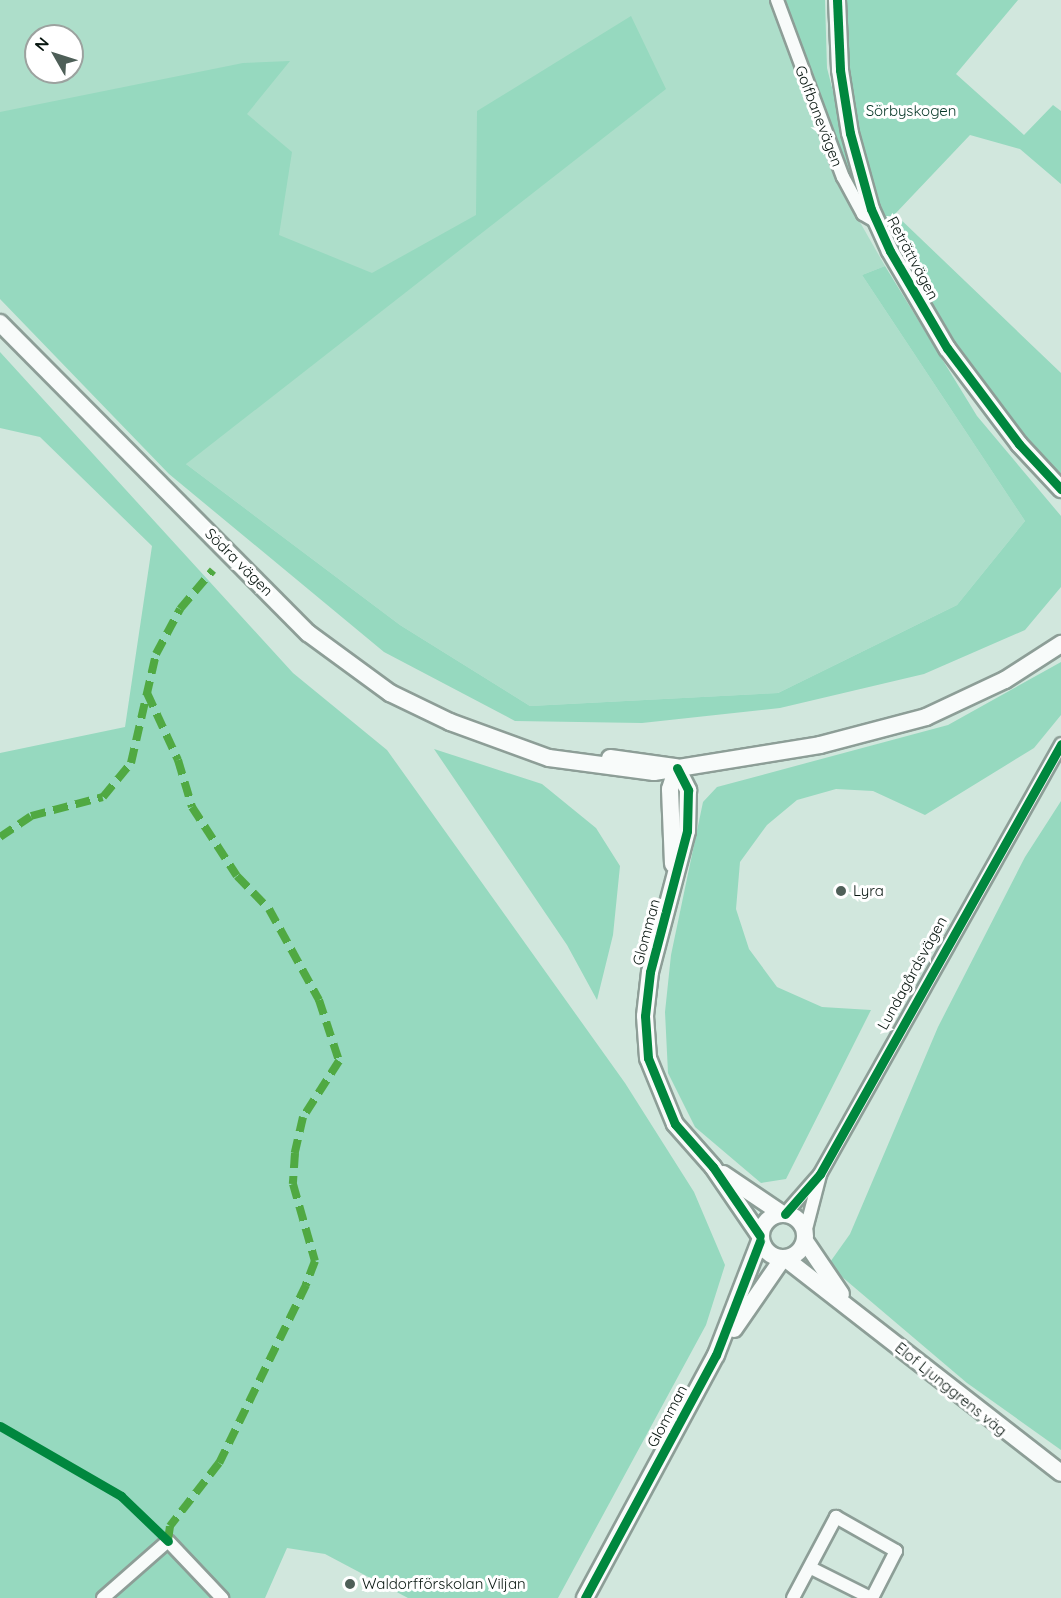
<!DOCTYPE html>
<meta charset="utf-8">
<style>
body{margin:0}
#map{position:relative;width:1061px;height:1598px;overflow:hidden;background:#d1e7dd;font-family:Quicksand,sans-serif}
div>[style]{position:absolute}
.green>*{inset:0;background:#addeca}
.forest>*{inset:0;background:#96d9bf}
.roads{filter:drop-shadow(2px 0 #8d9e97) drop-shadow(-2px 0 #8d9e97) drop-shadow(0 2px #8d9e97) drop-shadow(0 -2px #8d9e97)}
.street>*{height:12px;margin:-6px;padding:0 6px;transform-origin:6px;border-radius:6px;background:#f8fbfa}
.secondary>*{height:16px;margin:-8px;padding:0 8px;transform-origin:8px;border-radius:8px;background:#f8fbfa}
.secondary>.ring{margin:-8px;padding:0;box-sizing:content-box;background:none;border:16px solid #f8fbfa;border-radius:50%}
.quiet>*{height:8px;margin-top:-4px;transform-origin:0;background:repeating-linear-gradient(90deg,#50a942 0 15px,transparent 0 23px)}
.cycleway>*{height:9px;margin:-4.5px;padding:0 4.5px;transform-origin:4.5px;border-radius:4.5px;background:#00873e}
.dots>*{width:16px;height:16px;translate:-50% -50%;box-sizing:border-box;border:3px solid #fff;border-radius:50%}
span{translate:-50% -50%;white-space:nowrap;text-align:center;line-height:1.15;-webkit-text-stroke:6px #fff;paint-order:stroke}
.park-label{font-size:15px;color:#063727}
.street-label{font-size:15px;color:#081610}
.poi-label{font-size:15px;color:#081610}
.left{translate:0 -50%;text-align:left}
.north{position:absolute;left:24px;top:24px;width:60px;height:60px;box-sizing:border-box;background:#fff;border:2px solid #9ca29f;border-radius:50%;rotate:309deg;font-size:16px;font-weight:700;line-height:24px;text-align:center;color:#081610}
.north::after{content:'';display:block;margin:auto;width:21px;height:27px;background:#4e5f58;clip-path:polygon(50% 0,100% 100%,50% 72%,0 100%)}
</style>
<div id="map">
<div class="green">
<i style="clip-path:polygon(evenodd,0 0,779px 0,791px 58px,841px 189px,885px 266px,862px 275px,1025px 521px,957px 605px,778px 693px,530px 706px,400px 625px,186px 464px,0 277px,0 0,36px 36px,72px 36px,72px 72px,36px 72px,36px 36px)"></i>
</div>
<div class="forest">
<i style="clip-path:polygon(780px 0,825px 0,827px 68px,861px 201px,848px 181px)"></i>
<i style="clip-path:polygon(845px 0,1018px 0,956px 74px,1024px 135px,1053px 105px,1061px 111px,1061px 184px,1020px 149px,970px 135px,895px 214px,1061px 373px,1061px 479px,1013px 426px,916px 290px,875px 211px,848px 74px)"></i>
<i style="clip-path:polygon(631px 16px,666px 89px,186px 464px,400px 625px,530px 706px,778px 693px,957px 605px,1025px 521px,862px 275px,885px 266px,977px 416px,1061px 516px,1061px 587px,1025px 630px,924px 674px,780px 708px,642px 723px,515px 721px,384px 652px,169px 474px,0 299px,0 112px,243px 63px,290px 61px,247px 114px,292px 152px,279px 235px,372px 273px,476px 215px,477px 111px)"></i>
<i style="clip-path:polygon(0 352px,293px 673px,387px 750px,625px 1083px,694px 1192px,725px 1265px,706px 1325px,558px 1598px,408px 1598px,325px 1554px,287px 1548px,265px 1598px,0 1598px,0 753px,125px 727px,152px 546px,40px 437px,0 428px)"></i>
<i style="clip-path:polygon(1061px 662px,1061px 715px,1034px 748px,925px 815px,873px 791px,836px 789px,797px 800px,767px 825px,740px 862px,736px 909px,749px 949px,777px 987px,822px 1007px,871px 1010px,786px 1179px,761px 1183px,695px 1127px,668px 1073px,665px 1012px,671px 955px,703px 802px,717px 787px,948px 725px)"></i>
<i style="clip-path:polygon(434px 749px,542px 784px,596px 828px,620px 866px,613px 935px,597px 1000px,567px 945px)"></i>
<i style="clip-path:polygon(1061px 801px,1061px 1450px,967px 1383px,828px 1265px,850px 1234px,938px 1027px,1025px 857px)"></i>
</div>
<div class="roads">
<div class="street">
<i style="left:777px;top:0;width:189px;rotate:69.6deg"></i>
<i style="left:843px;top:177px;width:42px;rotate:61.6deg"></i>
<i style="left:863px;top:214px;width:16px;rotate:30deg"></i>
<i style="left:785px;top:1214px;width:53px;rotate:-48.8deg"></i>
<i style="left:820px;top:1174px;width:493px;rotate:-60.7deg"></i>
<i style="left:805px;top:1233px;width:60px;rotate:-75.5deg"></i>
<i style="left:811px;top:1568px;width:67px;rotate:26.6deg"></i>
<i style="left:103px;top:1598px;width:86px;rotate:-41.2deg"></i>
<i style="left:168px;top:1541px;width:79px;rotate:46.5deg"></i>
<i style="left:793px;top:1598px;width:92px;rotate:-62deg"></i>
<i style="left:836px;top:1517px;width:69px;rotate:29.5deg"></i>
<i style="left:896px;top:1551px;width:53px;rotate:117.1deg"></i>
</div>
<div class="secondary">
<i style="left:837px;top:0;width:70px;rotate:87.5deg"></i>
<i style="left:840px;top:70px;width:64px;rotate:81deg"></i>
<i style="left:850px;top:133px;width:79px;rotate:74.6deg"></i>
<i style="left:871px;top:209px;width:46px;rotate:65.7deg"></i>
<i style="left:890px;top:251px;width:113px;rotate:59.6deg"></i>
<i style="left:947px;top:348px;width:120px;rotate:53.1deg"></i>
<i style="left:1019px;top:444px;width:62px;rotate:47deg"></i>
<i style="left:0;top:323px;width:437px;rotate:45.2deg"></i>
<i style="left:308px;top:633px;width:102px;rotate:36.2deg"></i>
<i style="left:390px;top:693px;width:67px;rotate:25.8deg"></i>
<i style="left:450px;top:722px;width:105px;rotate:20deg"></i>
<i style="left:549px;top:758px;width:106px;rotate:7.6deg"></i>
<i style="left:654px;top:772px;width:168px;rotate:-9.2deg"></i>
<i style="left:820px;top:745px;width:110px;rotate:-14.8deg"></i>
<i style="left:926px;top:717px;width:87px;rotate:-25.1deg"></i>
<i style="left:1005px;top:680px;width:67px;rotate:-32.7deg"></i>
<i style="left:610px;top:758px;width:67px;rotate:7.8deg"></i>
<i style="left:677px;top:768px;width:25px;rotate:63deg"></i>
<i style="left:688px;top:790px;width:41px;rotate:91.4deg"></i>
<i style="left:687px;top:831px;width:146px;rotate:104.7deg"></i>
<i style="left:650px;top:972px;width:44px;rotate:96.5deg"></i>
<i style="left:645px;top:1016px;width:42px;rotate:85.9deg"></i>
<i style="left:648px;top:1058px;width:71px;rotate:67.8deg"></i>
<i style="left:675px;top:1124px;width:57px;rotate:48.5deg"></i>
<i style="left:713px;top:1167px;width:83px;rotate:55.7deg"></i>
<i style="left:673px;top:864px;width:75px;rotate:-92.3deg"></i>
<i style="left:670px;top:789px;width:22px;rotate:-72deg"></i>
<i style="left:723px;top:1174px;width:70px;rotate:33.9deg"></i>
<i class="ring" style="left:761px;top:1214px;width:28px;height:28px"></i>
<i style="left:805px;top:1241px;width:64px;rotate:55.8deg"></i>
<i style="left:786px;top:1259px;width:348px;rotate:37.9deg"></i>
<i style="left:734px;top:1329px;width:86px;rotate:-55.4deg"></i>
<i style="left:585px;top:1598px;width:276px;rotate:-61.7deg"></i>
<i style="left:716px;top:1355px;width:122px;rotate:-68.9deg"></i>
</div>
</div>
<div class="quiet">
<i style="left:147px;top:693px;width:74px;rotate:65.2deg"></i>
<i style="left:178px;top:760px;width:49px;rotate:73.4deg"></i>
<i style="left:192px;top:807px;width:82px;rotate:56.9deg"></i>
<i style="left:237px;top:876px;width:46px;rotate:45.9deg"></i>
<i style="left:269px;top:909px;width:104px;rotate:61.2deg"></i>
<i style="left:319px;top:1000px;width:64px;rotate:71.8deg"></i>
<i style="left:339px;top:1061px;width:67px;rotate:122.7deg"></i>
<i style="left:303px;top:1117px;width:37px;rotate:103deg"></i>
<i style="left:295px;top:1153px;width:31px;rotate:94deg"></i>
<i style="left:293px;top:1184px;width:80px;rotate:74.1deg"></i>
<i style="left:315px;top:1261px;width:26px;rotate:111deg"></i>
<i style="left:306px;top:1285px;width:198px;rotate:116deg"></i>
<i style="left:219px;top:1463px;width:80px;rotate:127.9deg"></i>
<i style="left:170px;top:1526px;width:15px;rotate:98deg"></i>
<i style="left:0;top:837px;width:37px;rotate:-34deg"></i>
<i style="left:31px;top:816px;width:74px;rotate:-14.8deg"></i>
<i style="left:103px;top:797px;width:44px;rotate:-50.5deg"></i>
<i style="left:131px;top:763px;width:112px;rotate:-77.1deg"></i>
<i style="left:156px;top:654px;width:51px;rotate:-61.9deg"></i>
<i style="left:180px;top:609px;width:51px;rotate:-49.8deg"></i>
</div>
<div class="cycleway">
<i style="left:837px;top:0;width:70px;rotate:87.5deg"></i>
<i style="left:840px;top:70px;width:64px;rotate:81deg"></i>
<i style="left:850px;top:133px;width:79px;rotate:74.6deg"></i>
<i style="left:871px;top:209px;width:46px;rotate:65.7deg"></i>
<i style="left:890px;top:251px;width:113px;rotate:59.6deg"></i>
<i style="left:947px;top:348px;width:120px;rotate:53.1deg"></i>
<i style="left:1019px;top:444px;width:62px;rotate:47deg"></i>
<i style="left:677px;top:768px;width:25px;rotate:63deg"></i>
<i style="left:688px;top:790px;width:41px;rotate:91.4deg"></i>
<i style="left:687px;top:831px;width:146px;rotate:104.7deg"></i>
<i style="left:650px;top:972px;width:44px;rotate:96.5deg"></i>
<i style="left:645px;top:1016px;width:42px;rotate:85.9deg"></i>
<i style="left:648px;top:1058px;width:71px;rotate:67.8deg"></i>
<i style="left:675px;top:1124px;width:57px;rotate:48.5deg"></i>
<i style="left:713px;top:1167px;width:83px;rotate:55.7deg"></i>
<i style="left:785px;top:1214px;width:53px;rotate:-48.8deg"></i>
<i style="left:820px;top:1174px;width:493px;rotate:-60.7deg"></i>
<i style="left:0;top:1426px;width:140px;rotate:30deg"></i>
<i style="left:121px;top:1496px;width:65px;rotate:43.8deg"></i>
<i style="left:585px;top:1598px;width:276px;rotate:-61.7deg"></i>
<i style="left:716px;top:1355px;width:122px;rotate:-68.9deg"></i>
</div>
<div class="dots">
<i style="left:841px;top:891px;background:#4e5f58"></i>
<i style="left:350px;top:1584px;background:#4e5f58"></i>
</div>
<div class="park-label">
<span style="left:911px;top:111px">Sörbyskogen</span>
</div>
<div class="street-label">
<span style="left:819px;top:116px;rotate:69deg">Golfbanevägen</span>
<span style="left:913px;top:258px;rotate:62deg">Reträttvägen</span>
<span style="left:239px;top:562px;rotate:45deg">Södra vägen</span>
<span style="left:646px;top:932px;rotate:-75deg">Glomman</span>
<span style="left:912px;top:973px;rotate:-61deg">Lundagårdsvägen</span>
<span style="left:951px;top:1389px;rotate:39deg">Elof Ljunggrens väg</span>
<span style="left:667px;top:1416px;rotate:-62deg">Glomman</span>
</div>
<div class="poi-label">
<span class="left" style="left:853px;top:891px">Lyra</span>
<span class="left" style="left:362px;top:1584px">Waldorfförskolan Viljan</span>
</div>
<div class="north">N</div>
</div>
